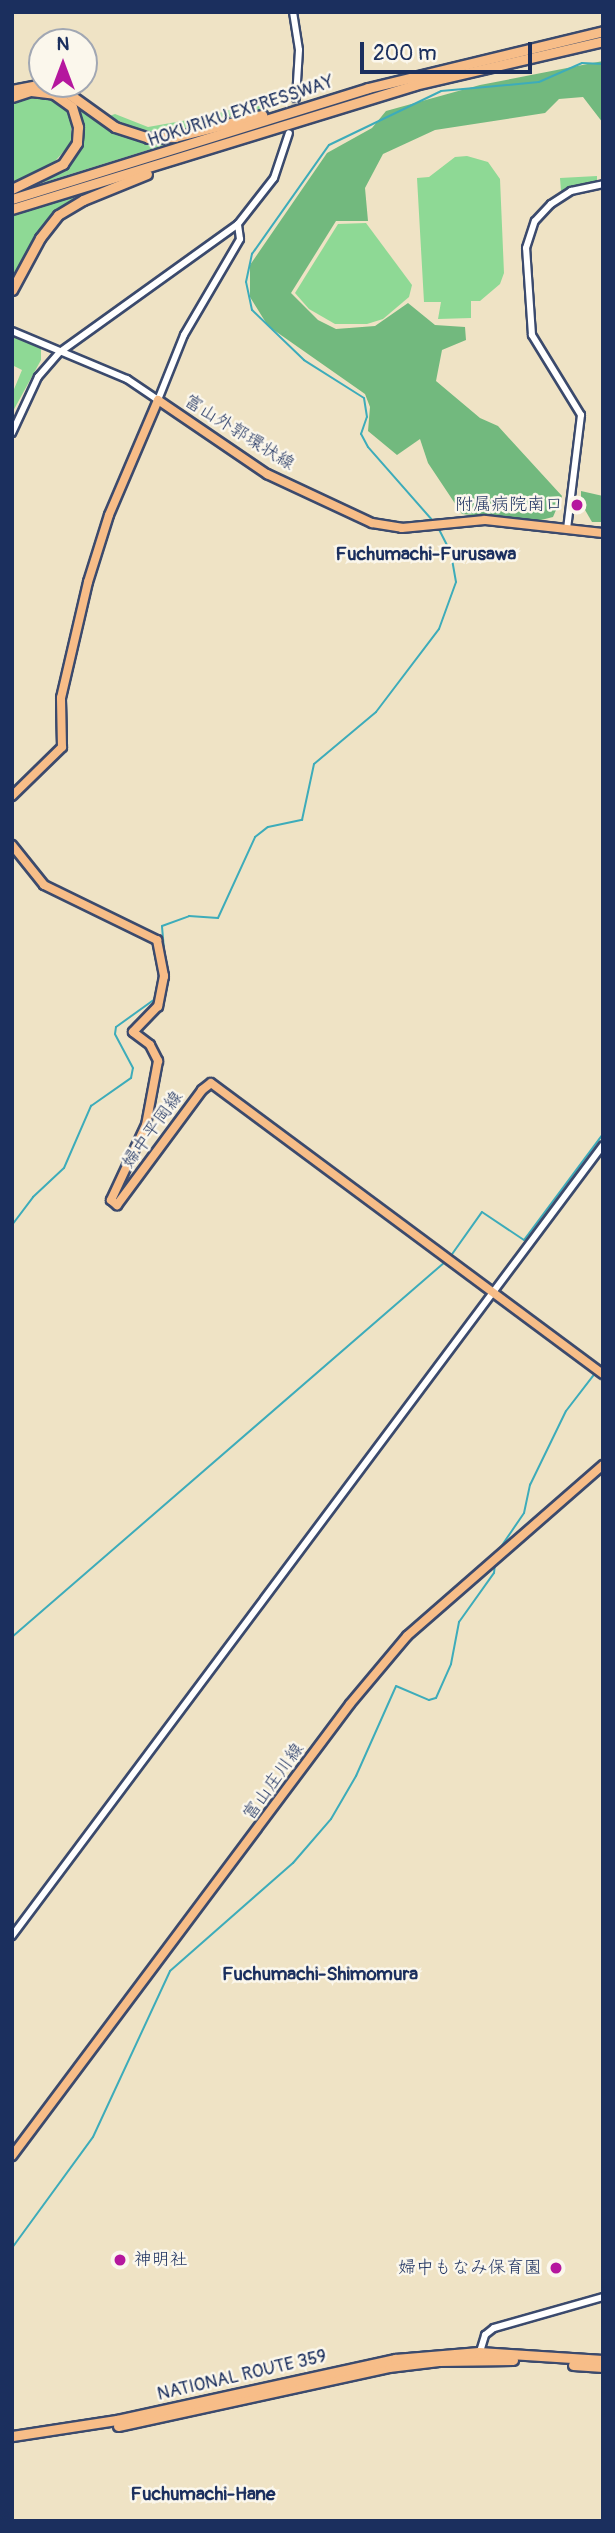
<!DOCTYPE html>
<meta charset="utf-8">
<style>
body{margin:0}
#map{position:relative;width:615px;height:2533px;overflow:hidden;background:#efe3c5;font-family:Pangolin,"Klee One",sans-serif}
div>[style]{position:absolute}
.green>*{inset:0;background:#8ed995}
.forest>*{inset:0;background:#72b97e}
.stream>*{height:2px;margin:-1px;padding:0 1px;transform-origin:1px;border-radius:1px;background:#3dacba}
.minor-tunnel>*{height:6px;margin-top:-3px;transform-origin:0;background:repeating-linear-gradient(90deg,#c5bfb0 0 6px,transparent 0 9px)}
.roads{filter:drop-shadow(2px 0 #3b4a6d) drop-shadow(-2px 0 #3b4a6d) drop-shadow(0 2px #3b4a6d) drop-shadow(0 -2px #3b4a6d)}
.minor>*{height:6px;margin:-3px;padding:0 3px;transform-origin:3px;border-radius:3px;background:#fff}
.major>*{height:8px;margin:-4px;padding:0 4px;transform-origin:4px;border-radius:4px;background:#f7bd88}
.highway>*{height:9px;margin:-4.5px;padding:0 4.5px;transform-origin:4.5px;border-radius:4.5px;background:#f7bd88}
.dots>*{width:19px;height:19px;translate:-50% -50%;box-sizing:border-box;border:4px solid #fbf7ec;border-radius:50%}
span{translate:-50% -50%;white-space:nowrap;text-align:center;line-height:1.15;-webkit-text-stroke:5px #fbf7ec;paint-order:stroke}
.street-label{font-size:18px;color:#1b2f5e}
.poi-label{font-size:18px;color:#1b2f5e}
.right{translate:-100% -50%;text-align:right}
.left{translate:0 -50%;text-align:left}
.neighbourhood-label{font-size:19px;color:#1b2f5e;font-weight:700}
.frame{position:absolute;inset:0;border:14px solid #1b2f5e;pointer-events:none}
.north{position:absolute;left:28px;top:28px;width:70px;height:70px;box-sizing:border-box;background:#fbf7ec;border:2px solid #a1a7b3;border-radius:50%;rotate:0deg;font-size:19px;font-weight:700;line-height:28px;text-align:center;color:#1b2f5e}
.north::after{content:'';display:block;margin:auto;width:24px;height:32px;background:#b5179e;clip-path:polygon(50% 0,100% 100%,50% 72%,0 100%)}
.scale{position:absolute;left:360px;top:42px;width:172px;height:32px;box-sizing:border-box;border:4px solid #1b2f5e;border-top:0;padding-left:9px;font-size:21px;line-height:24px;white-space:nowrap;color:#1b2f5e;-webkit-text-stroke:5px #fbf7ec;paint-order:stroke}
</style>
<div id="map">
<div class="green">
<i style="clip-path:polygon(43px 95px,63px 105px,71px 115px,71px 143px,50px 167px,12px 184px,12px 102px)"></i>
<i style="clip-path:polygon(278px 96px,288px 103px,217px 122px,219px 113px)"></i>
<i style="clip-path:polygon(74px 101px,113px 130px,135px 139px,165px 142px,190px 137px,29px 187px,60px 170px,81px 139px,82px 123px)"></i>
<i style="clip-path:polygon(115px 114px,148px 127px,199px 118px,209px 125px,171px 134px,143px 133px,109px 116px)"></i>
<i style="clip-path:polygon(467px 156px,488px 162px,500px 179px,504px 273px,500px 284px,480px 301px,471px 301px,471px 318px,438px 319px,441px 302px,424px 302px,417px 178px,429px 177px,455px 157px)"></i>
<i style="clip-path:polygon(597px 176px,597px 182px,561px 191px,560px 178px)"></i>
<i style="clip-path:polygon(86px 194px,46px 223px,12px 285px,12px 215px)"></i>
<i style="clip-path:polygon(366px 223px,412px 285px,409px 297px,383px 319px,367px 324px,335px 324px,309px 309px,295px 293px,338px 224px)"></i>
<i style="clip-path:polygon(12px 336px,41px 348px,41px 360px,12px 413px,12px 394px,22px 370px,12px 365px)"></i>
</div>
<div class="forest">
<i style="clip-path:polygon(603px 61px,603px 123px,583px 97px,559px 99px,545px 113px,435px 130px,383px 154px,365px 188px,368px 221px,336px 221px,291px 293px,318px 320px,336px 329px,375px 326px,408px 303px,435px 325px,465px 327px,466px 340px,442px 350px,436px 381px,480px 418px,498px 426px,562px 496px,553px 517px,537px 521px,462px 514px,428px 463px,420px 439px,397px 455px,368px 431px,370px 407px,365px 394px,268px 326px,250px 297px,250px 265px,327px 153px,372px 128px,386px 111px,480px 85px)"></i>
<i style="clip-path:polygon(581px 491px,603px 496px,603px 522px,592px 522px,581px 503px)"></i>
</div>
<div class="stream">
<i style="left:433px;top:521px;width:98px;rotate:-131.3deg"></i>
<i style="left:368px;top:447px;width:15px;rotate:-118deg"></i>
<i style="left:361px;top:434px;width:18px;rotate:-71deg"></i>
<i style="left:367px;top:417px;width:19px;rotate:-99deg"></i>
<i style="left:364px;top:398px;width:71px;rotate:-147.7deg"></i>
<i style="left:304px;top:360px;width:72px;rotate:-136.1deg"></i>
<i style="left:252px;top:310px;width:29px;rotate:-102deg"></i>
<i style="left:246px;top:282px;width:29px;rotate:-78deg"></i>
<i style="left:252px;top:254px;width:133px;rotate:-54.8deg"></i>
<i style="left:329px;top:145px;width:124px;rotate:-25.7deg"></i>
<i style="left:441px;top:91px;width:98px;rotate:-5.2deg"></i>
<i style="left:539px;top:82px;width:47px;rotate:-23.8deg"></i>
<i style="left:582px;top:63px;width:21px;rotate:3deg"></i>
<i style="left:165px;top:961px;width:35px;rotate:-95deg"></i>
<i style="left:162px;top:926px;width:29px;rotate:-20deg"></i>
<i style="left:189px;top:916px;width:29px;rotate:4deg"></i>
<i style="left:218px;top:918px;width:89px;rotate:-65.4deg"></i>
<i style="left:255px;top:837px;width:16px;rotate:-38deg"></i>
<i style="left:268px;top:827px;width:35px;rotate:-12deg"></i>
<i style="left:302px;top:820px;width:57px;rotate:-77.9deg"></i>
<i style="left:314px;top:764px;width:81px;rotate:-40deg"></i>
<i style="left:376px;top:712px;width:104px;rotate:-52.8deg"></i>
<i style="left:439px;top:629px;width:50px;rotate:-70.1deg"></i>
<i style="left:456px;top:582px;width:29px;rotate:-100deg"></i>
<i style="left:451px;top:553px;width:28px;rotate:-117deg"></i>
<i style="left:12px;top:1225px;width:35px;rotate:-53deg"></i>
<i style="left:33px;top:1197px;width:42px;rotate:-43.1deg"></i>
<i style="left:64px;top:1168px;width:68px;rotate:-66.5deg"></i>
<i style="left:91px;top:1106px;width:49px;rotate:-35deg"></i>
<i style="left:131px;top:1078px;width:10px;rotate:-79deg"></i>
<i style="left:133px;top:1068px;width:38px;rotate:-118deg"></i>
<i style="left:115px;top:1034px;width:7px;rotate:-82deg"></i>
<i style="left:116px;top:1027px;width:48px;rotate:-35.7deg"></i>
<i style="left:450px;top:1257px;width:55px;rotate:-54.6deg"></i>
<i style="left:482px;top:1212px;width:50px;rotate:33.7deg"></i>
<i style="left:524px;top:1240px;width:132px;rotate:-53.3deg"></i>
<i style="left:494px;top:1557px;width:53px;rotate:-55.7deg"></i>
<i style="left:524px;top:1513px;width:29px;rotate:-78deg"></i>
<i style="left:530px;top:1485px;width:82px;rotate:-64.1deg"></i>
<i style="left:566px;top:1411px;width:49px;rotate:-52.4deg"></i>
<i style="left:12px;top:1637px;width:574px;rotate:-40.9deg"></i>
<i style="left:12px;top:2248px;width:137px;rotate:-53.9deg"></i>
<i style="left:93px;top:2137px;width:183px;rotate:-65.1deg"></i>
<i style="left:170px;top:1971px;width:164px;rotate:-41.3deg"></i>
<i style="left:293px;top:1863px;width:58px;rotate:-49.2deg"></i>
<i style="left:331px;top:1819px;width:50px;rotate:-59.8deg"></i>
<i style="left:356px;top:1776px;width:98px;rotate:-66deg"></i>
<i style="left:396px;top:1686px;width:36px;rotate:23deg"></i>
<i style="left:429px;top:1700px;width:7px;rotate:-16deg"></i>
<i style="left:436px;top:1698px;width:37px;rotate:-66deg"></i>
<i style="left:451px;top:1664px;width:43px;rotate:-79.2deg"></i>
<i style="left:459px;top:1622px;width:60px;rotate:-54.5deg"></i>
<i style="left:494px;top:1573px;width:10px;rotate:-84deg"></i>
</div>
<div class="minor-tunnel">
<i style="left:289px;top:133px;width:36px;rotate:-79deg"></i>
</div>
<div class="roads">
<div class="minor">
<i style="left:293px;top:12px;width:38px;rotate:81deg"></i>
<i style="left:299px;top:50px;width:48px;rotate:93.6deg"></i>
<i style="left:12px;top:331px;width:125px;rotate:22.7deg"></i>
<i style="left:127px;top:379px;width:37px;rotate:34deg"></i>
<i style="left:158px;top:400px;width:70px;rotate:-68.2deg"></i>
<i style="left:184px;top:335px;width:111px;rotate:-59.7deg"></i>
<i style="left:240px;top:239px;width:15px;rotate:-98deg"></i>
<i style="left:238px;top:224px;width:58px;rotate:-52deg"></i>
<i style="left:274px;top:178px;width:47px;rotate:-71.6deg"></i>
<i style="left:12px;top:433px;width:62px;rotate:-65.1deg"></i>
<i style="left:38px;top:377px;width:33px;rotate:-49deg"></i>
<i style="left:60px;top:352px;width:219px;rotate:-35.7deg"></i>
<i style="left:567px;top:529px;width:115px;rotate:-83deg"></i>
<i style="left:581px;top:415px;width:94px;rotate:-121.5deg"></i>
<i style="left:532px;top:335px;width:87px;rotate:-93.9deg"></i>
<i style="left:526px;top:248px;width:28px;rotate:-72deg"></i>
<i style="left:535px;top:221px;width:23px;rotate:-47deg"></i>
<i style="left:551px;top:204px;width:24px;rotate:-33deg"></i>
<i style="left:571px;top:191px;width:33px;rotate:-12deg"></i>
<i style="left:12px;top:1936px;width:987px;rotate:-53.23deg"></i>
<i style="left:479px;top:2355px;width:21px;rotate:-73deg"></i>
<i style="left:485px;top:2335px;width:11px;rotate:-38deg"></i>
<i style="left:494px;top:2328px;width:113px;rotate:-15.9deg"></i>
</div>
<div class="major">
<i style="left:12px;top:796px;width:70px;rotate:-44.4deg"></i>
<i style="left:62px;top:747px;width:49px;rotate:-91.2deg"></i>
<i style="left:61px;top:698px;width:119px;rotate:-76.9deg"></i>
<i style="left:88px;top:582px;width:70px;rotate:-72.6deg"></i>
<i style="left:109px;top:515px;width:125px;rotate:-66.9deg"></i>
<i style="left:158px;top:400px;width:132px;rotate:34.2deg"></i>
<i style="left:267px;top:474px;width:116px;rotate:25deg"></i>
<i style="left:372px;top:523px;width:30px;rotate:9deg"></i>
<i style="left:402px;top:528px;width:83px;rotate:-5.5deg"></i>
<i style="left:485px;top:520px;width:119px;rotate:6.3deg"></i>
<i style="left:12px;top:845px;width:51px;rotate:51.3deg"></i>
<i style="left:44px;top:885px;width:126px;rotate:26deg"></i>
<i style="left:157px;top:940px;width:37px;rotate:79deg"></i>
<i style="left:164px;top:976px;width:31px;rotate:101deg"></i>
<i style="left:158px;top:1006px;width:36px;rotate:134deg"></i>
<i style="left:133px;top:1032px;width:21px;rotate:37deg"></i>
<i style="left:150px;top:1045px;width:18px;rotate:63deg"></i>
<i style="left:158px;top:1061px;width:65px;rotate:100.6deg"></i>
<i style="left:146px;top:1125px;width:83px;rotate:115deg"></i>
<i style="left:111px;top:1200px;width:8px;rotate:40deg"></i>
<i style="left:117px;top:1205px;width:143px;rotate:-53.5deg"></i>
<i style="left:202px;top:1090px;width:11px;rotate:-38deg"></i>
<i style="left:211px;top:1083px;width:488px;rotate:36.6deg"></i>
<i style="left:12px;top:2156px;width:564px;rotate:-53.21deg"></i>
<i style="left:350px;top:1704px;width:89px;rotate:-50deg"></i>
<i style="left:407px;top:1636px;width:260px;rotate:-41.1deg"></i>
</div>
<div class="highway">
<i style="left:12px;top:90px;width:25px;rotate:-11deg"></i>
<i style="left:37px;top:85px;width:25px;rotate:9deg"></i>
<i style="left:62px;top:89px;width:65px;rotate:35.6deg"></i>
<i style="left:115px;top:127px;width:35px;rotate:18deg"></i>
<i style="left:148px;top:138px;width:27px;rotate:-2deg"></i>
<i style="left:175px;top:137px;width:90px;rotate:-14.2deg"></i>
<i style="left:12px;top:97px;width:20px;rotate:-18deg"></i>
<i style="left:31px;top:91px;width:23px;rotate:7deg"></i>
<i style="left:54px;top:94px;width:22px;rotate:36deg"></i>
<i style="left:72px;top:107px;width:21px;rotate:73deg"></i>
<i style="left:78px;top:127px;width:16px;rotate:94deg"></i>
<i style="left:77px;top:143px;width:25px;rotate:124deg"></i>
<i style="left:63px;top:164px;width:57px;rotate:153.9deg"></i>
<i style="left:12px;top:199px;width:373px;rotate:-17.3deg"></i>
<i style="left:368px;top:88px;width:242px;rotate:-13.6deg"></i>
<i style="left:12px;top:209px;width:421px;rotate:-17.1deg"></i>
<i style="left:414px;top:85px;width:194px;rotate:-13.1deg"></i>
<i style="left:12px;top:290px;width:59px;rotate:-61.7deg"></i>
<i style="left:40px;top:238px;width:29px;rotate:-52deg"></i>
<i style="left:58px;top:215px;width:29px;rotate:-31deg"></i>
<i style="left:83px;top:200px;width:69px;rotate:-22.1deg"></i>
<i style="left:573px;top:2365px;width:30px;rotate:4deg"></i>
<i style="left:118px;top:2426px;width:277px;rotate:-12.3deg"></i>
<i style="left:389px;top:2367px;width:50px;rotate:-6.8deg"></i>
<i style="left:439px;top:2361px;width:74px;rotate:-0.8deg"></i>
<i style="left:12px;top:2436px;width:106px;rotate:-8.7deg"></i>
<i style="left:117px;top:2420px;width:285px;rotate:-12.4deg"></i>
<i style="left:395px;top:2359px;width:84px;rotate:-4.8deg"></i>
<i style="left:479px;top:2352px;width:124px;rotate:3.7deg"></i>
</div>
</div>
<div class="dots">
<i style="left:577px;top:505px;background:#b5179e"></i>
<i style="left:120px;top:2260px;background:#b5179e"></i>
<i style="left:556px;top:2268px;background:#b5179e"></i>
</div>
<div class="street-label">
<span style="left:241px;top:112px;rotate:-18deg">HOKURIKU EXPRESSWAY</span>
<span style="left:239px;top:433px;rotate:32deg">富山外郭環状線</span>
<span style="left:153px;top:1130px;rotate:-54deg">婦中平岡線</span>
<span style="left:274px;top:1782px;rotate:-54deg">富山庄川線</span>
<span style="left:242px;top:2376px;rotate:-13deg">NATIONAL ROUTE 359</span>
</div>
<div class="poi-label">
<span class="right" style="left:563px;top:505px">附属病院南口</span>
<span class="left" style="left:134px;top:2260px">神明社</span>
<span class="right" style="left:542px;top:2268px">婦中もなみ保育園</span>
</div>
<div class="neighbourhood-label">
<span style="left:426px;top:555px">Fuchumachi-Furusawa</span>
<span style="left:320px;top:1975px">Fuchumachi-Shimomura</span>
<span style="left:203px;top:2495px">Fuchumachi-Hane</span>
</div>
<div class="frame"></div>
<div class="north">N</div>
<div class="scale">200 m</div>
</div>
